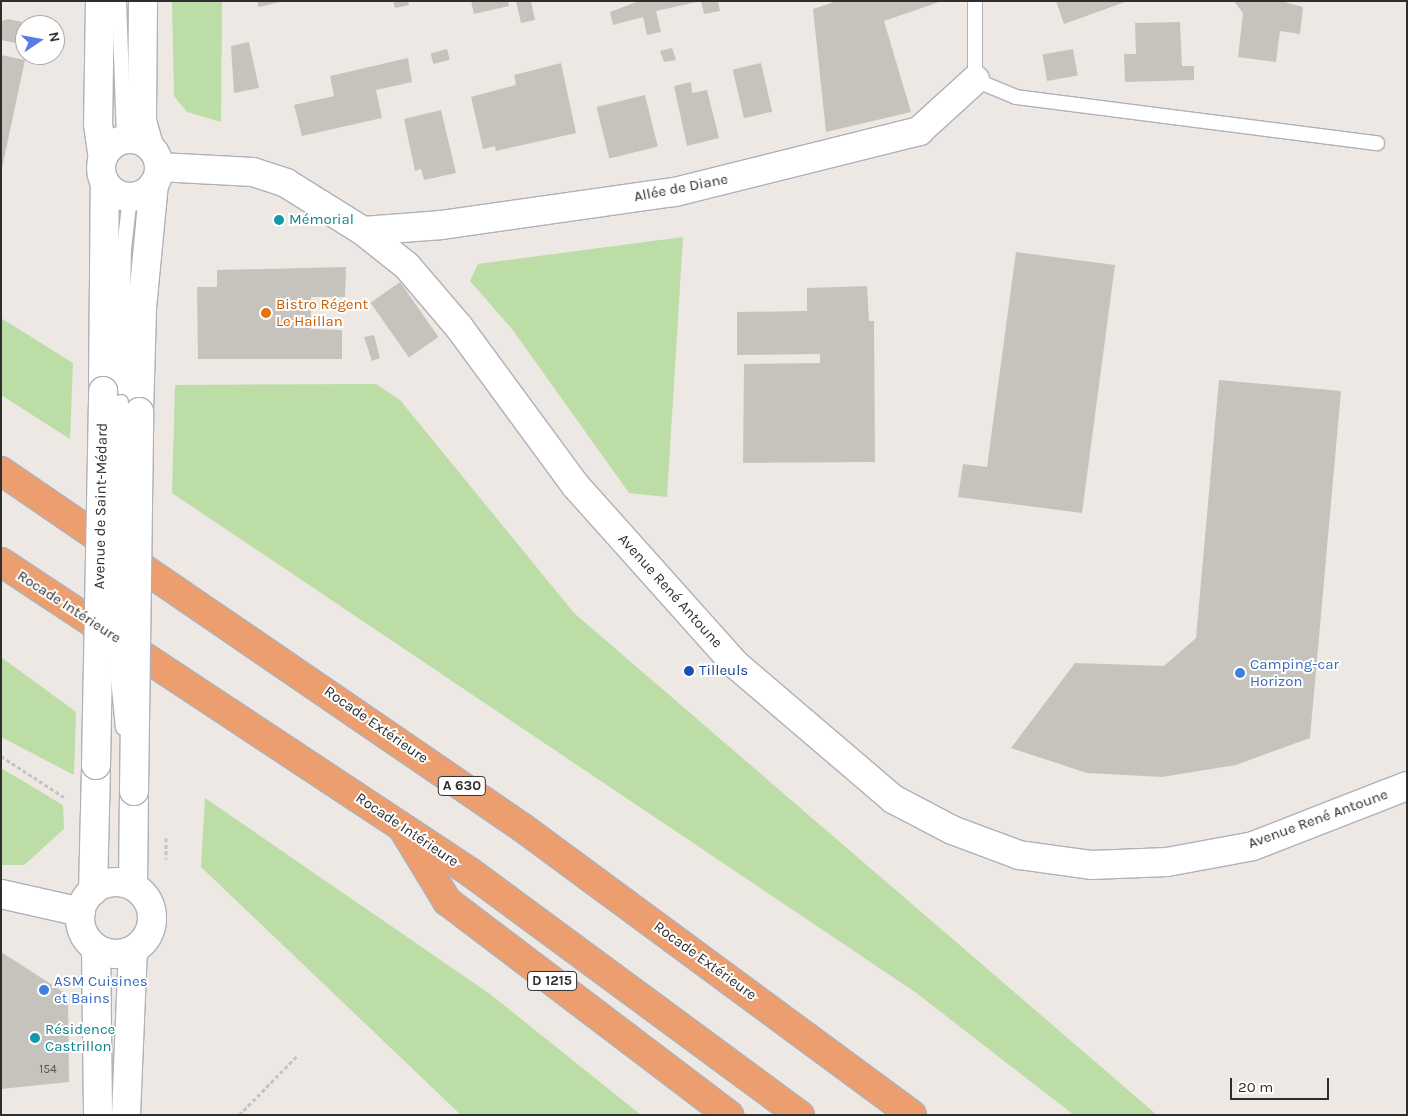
<!DOCTYPE html>
<meta charset="utf-8">
<style>
body{margin:0}
#map{position:relative;width:1408px;height:1116px;overflow:hidden;background:#ede8e3;font-family:Karla,sans-serif}
div>[style]{position:absolute}
.green>*{inset:0;background:#bcdda6}
.building>*{inset:0;background:#c6c3bd;transform-origin:0 0}
.path>*{height:3px;margin-top:-1.5px;transform-origin:0;background:repeating-linear-gradient(90deg,#c4c4c4 0 4px,transparent 0 6.5px)}
.roads{filter:drop-shadow(1px 0 #afb1b8) drop-shadow(-1px 0 #afb1b8) drop-shadow(0 1px #afb1b8) drop-shadow(0 -1px #afb1b8)}
.service>*{height:14px;margin:-7px;padding:0 7px;transform-origin:7px;border-radius:7px;background:#fff}
.minor>*{height:28px;margin:-14px;padding:0 14px;transform-origin:14px;border-radius:14px;background:#fff}
.secondary>*{height:28px;margin:-14px;padding:0 14px;transform-origin:14px;border-radius:14px;background:#fff}
.secondary>.ring{margin:-14px;padding:0;box-sizing:content-box;background:none;border:28px solid #fff;border-radius:50%}
.motorway>*{height:28px;margin:-14px;padding:0 14px;transform-origin:14px;border-radius:14px;background:#ec9e6f}
.bridges{filter:drop-shadow(1px 0 #afb1b8) drop-shadow(-1px 0 #afb1b8) drop-shadow(0 1px #afb1b8) drop-shadow(0 -1px #afb1b8)}
.service-bridge>*{height:14px;margin:-7px;padding:0 7px;transform-origin:7px;border-radius:7px;background:#fff}
.secondary-bridge>*{height:28px;margin:-14px;padding:0 14px;transform-origin:14px;border-radius:14px;background:#fff}
.dots>*{width:14px;height:14px;translate:-50% -50%;box-sizing:border-box;border:2px solid #fff;border-radius:50%}
span{translate:-50% -50%;white-space:nowrap;text-align:center;line-height:1.15;-webkit-text-stroke:4px #fff;paint-order:stroke}
.number-label{font-size:12px;color:#545352}
.number-label span{-webkit-text-stroke-width:0}
.shield-label span{padding:1px 4px;background:#fff;border:1px solid;border-radius:4px;-webkit-text-stroke-width:0}
.shield-label{font-size:14px;color:#2e2e2e;font-weight:700}
.street-label{font-size:15px;color:#2e2e2e}
.culture-label{font-size:15px;color:#0d838f}
.left{translate:0 -50%;text-align:left}
.food-label{font-size:15px;color:#c56008}
.shop-label{font-size:15px;color:#366cbe}
.transit-label{font-size:15px;color:#164399}
.frame{position:absolute;inset:0;border:2px solid #2e2e2e;pointer-events:none}
.north{position:absolute;left:15px;top:15px;width:50px;height:50px;box-sizing:border-box;background:#fff;border:1px solid #ababab;border-radius:50%;rotate:78deg;font-size:14px;font-weight:700;line-height:20px;text-align:center;color:#2e2e2e}
.north::after{content:'';display:block;margin:auto;width:18px;height:22px;background:#577ae6;clip-path:polygon(50% 0,100% 100%,50% 72%,0 100%)}
.scale{position:absolute;left:1230px;top:1078px;width:99px;height:22px;box-sizing:border-box;border:2px solid #2e2e2e;border-top:0;padding-left:6px;font-size:15px;line-height:18px;white-space:nowrap;color:#2e2e2e;-webkit-text-stroke:4px #fff;paint-order:stroke}
</style>
<div id="map">
<div class="green">
<i style="clip-path:polygon(172px 1px,222px 1px,221px 122px,187px 112px,174px 96px)"></i>
<i style="clip-path:polygon(683px 237px,667px 497px,629px 493px,512px 329px,470px 281px,478px 264px)"></i>
<i style="clip-path:polygon(1px 318px,73px 363px,70px 439px,1px 395px)"></i>
<i style="clip-path:polygon(376px 384px,400px 400px,574px 613px,1157px 1115px,1074px 1115px,915px 992px,172px 493px,175px 385px)"></i>
<i style="clip-path:polygon(1px 657px,76px 712px,74px 775px,1px 737px)"></i>
<i style="clip-path:polygon(1px 768px,63px 805px,64px 829px,24px 865px,1px 865px)"></i>
<i style="clip-path:polygon(205px 798px,490px 994px,641px 1115px,461px 1115px,201px 867px)"></i>
</div>
<div class="building">
<i style="clip-path:polygon(257px 1px,280px 1px,280px 2px,259px 7px)"></i>
<i style="clip-path:polygon(393px 1px,408px 1px,409px 5px,395px 8px)"></i>
<i style="clip-path:polygon(471px 1px,508px 1px,509px 6px,474px 14px)"></i>
<i style="clip-path:polygon(516px 1px,531px 1px,535px 20px,521px 23px)"></i>
<i style="clip-path:polygon(639px 1px,697px 1px,697px 2px,656px 11px,661px 32px,647px 35px,643px 17px,613px 25px,610px 12px)"></i>
<i style="clip-path:polygon(701px 1px,718px 1px,720px 11px,704px 14px)"></i>
<i style="clip-path:polygon(837px 1px,942px 1px,884px 21px,911px 112px,826px 132px,813px 9px)"></i>
<i style="clip-path:polygon(1056px 1px,1125px 1px,1125px 2px,1064px 24px)"></i>
<i style="clip-path:polygon(1234px 1px,1281px 1px,1303px 7px,1300px 34px,1280px 31px,1276px 62px,1238px 57px,1243px 13px)"></i>
<i style="clip-path:polygon(8px 19px,32px 24px,25px 25px,25px 45px,1px 40px,1px 21px)"></i>
<i style="clip-path:polygon(1180px 22px,1182px 66px,1194px 66px,1194px 80px,1125px 82px,1124px 54px,1136px 54px,1135px 23px)"></i>
<i style="clip-path:polygon(55px 28px,61px 30px,57px 52px,55px 52px)"></i>
<i style="clip-path:polygon(249px 42px,259px 88px,234px 93px,231px 46px)"></i>
<i style="clip-path:polygon(672px 48px,676px 60px,664px 62px,660px 51px)"></i>
<i style="left:447px;top:49px;width:11px;height:17px;rotate:75deg"></i>
<i style="left:1073px;top:49px;width:27px;height:31px;rotate:80deg"></i>
<i style="clip-path:polygon(1px 55px,25px 60px,2px 168px,1px 168px)"></i>
<i style="clip-path:polygon(408px 58px,412px 82px,376px 90px,382px 118px,302px 136px,294px 105px,334px 96px,330px 76px)"></i>
<i style="clip-path:polygon(561px 63px,576px 133px,496px 151px,495px 146px,483px 149px,471px 97px,516px 85px,514px 75px)"></i>
<i style="left:761px;top:63px;width:50px;height:29px;rotate:77deg"></i>
<i style="clip-path:polygon(691px 82px,692px 93px,707px 90px,719px 138px,687px 146px,674px 86px)"></i>
<i style="left:645px;top:95px;width:53px;height:50px;rotate:76deg"></i>
<i style="clip-path:polygon(441px 110px,456px 173px,424px 180px,421px 169px,415px 171px,404px 119px)"></i>
<i style="clip-path:polygon(1016px 252px,1115px 265px,1082px 513px,958px 497px,963px 464px,987px 467px)"></i>
<i style="clip-path:polygon(346px 267px,345px 297px,311px 297px,311px 329px,342px 330px,342px 359px,198px 359px,197px 287px,217px 287px,217px 270px)"></i>
<i style="left:400px;top:282px;width:67px;height:36px;rotate:55deg"></i>
<i style="clip-path:polygon(867px 286px,869px 321px,874px 321px,875px 462px,743px 463px,744px 364px,820px 363px,820px 354px,737px 355px,737px 312px,807px 311px,807px 288px)"></i>
<i style="clip-path:polygon(374px 335px,380px 358px,372px 361px,364px 337px)"></i>
<i style="clip-path:polygon(1219px 380px,1341px 391px,1310px 738px,1236px 765px,1162px 777px,1087px 773px,1011px 748px,1075px 663px,1164px 666px,1196px 638px)"></i>
<i style="clip-path:polygon(1px 952px,68px 995px,69px 1082px,1px 1089px)"></i>
</div>
<div class="path">
<i style="left:1px;top:756px;width:75px;rotate:33.1deg"></i>
<i style="left:166px;top:838px;width:21px;rotate:90deg"></i>
<i style="left:239px;top:1115px;width:83px;rotate:-45.5deg"></i>
</div>
<div class="roads">
<div class="service">
<i style="left:119px;top:1px;width:138px;rotate:87.9deg"></i>
<i style="left:975px;top:1px;width:79px;rotate:90deg"></i>
<i style="left:975px;top:80px;width:44px;rotate:22.5deg"></i>
<i style="left:1016px;top:97px;width:364px;rotate:7.3deg"></i>
<i style="left:121px;top:402px;width:153px;rotate:-88.9deg"></i>
<i style="left:124px;top:249px;width:53px;rotate:-83.5deg"></i>
</div>
<div class="minor">
<i style="left:159px;top:167px;width:94px;rotate:3deg"></i>
<i style="left:253px;top:172px;width:35px;rotate:18deg"></i>
<i style="left:286px;top:183px;width:91px;rotate:31.9deg"></i>
<i style="left:363px;top:231px;width:56px;rotate:38.5deg"></i>
<i style="left:407px;top:266px;width:80px;rotate:49.6deg"></i>
<i style="left:459px;top:327px;width:197px;rotate:53.7deg"></i>
<i style="left:576px;top:486px;width:239px;rotate:48.2deg"></i>
<i style="left:735px;top:664px;width:208px;rotate:40.5deg"></i>
<i style="left:893px;top:799px;width:67px;rotate:27.7deg"></i>
<i style="left:952px;top:830px;width:72px;rotate:20.5deg"></i>
<i style="left:1019px;top:855px;width:74px;rotate:7.8deg"></i>
<i style="left:1092px;top:865px;width:75px;rotate:-2.3deg"></i>
<i style="left:1167px;top:862px;width:87px;rotate:-10.5deg"></i>
<i style="left:1253px;top:846px;width:165px;rotate:-21.3deg"></i>
<i style="left:363px;top:231px;width:79px;rotate:-4.3deg"></i>
<i style="left:442px;top:225px;width:235px;rotate:-8.1deg"></i>
<i style="left:675px;top:192px;width:252px;rotate:-14deg"></i>
<i style="left:919px;top:131px;width:76px;rotate:-42.3deg"></i>
<i style="left:1px;top:894px;width:82px;rotate:12.7deg"></i>
</div>
<div class="secondary">
<i style="left:100px;top:1px;width:123px;rotate:90.9deg"></i>
<i style="left:98px;top:124px;width:34px;rotate:82deg"></i>
<i style="left:143px;top:1px;width:120px;rotate:90.5deg"></i>
<i style="left:142px;top:121px;width:26px;rotate:74deg"></i>
<i class="ring" style="left:101px;top:139px;width:30px;height:30px"></i>
<i style="left:103px;top:391px;width:209px;rotate:-89.5deg"></i>
<i style="left:139px;top:412px;width:104px;rotate:-88.3deg"></i>
<i style="left:142px;top:308px;width:125px;rotate:-84.5deg"></i>
<i class="ring" style="left:80px;top:882px;width:44px;height:44px"></i>
<i style="left:133px;top:886px;width:95px;rotate:-89.4deg"></i>
<i style="left:93px;top:891px;width:126px;rotate:-88.6deg"></i>
<i style="left:96px;top:948px;width:167px;rotate:89.3deg"></i>
<i style="left:126px;top:1115px;width:165px;rotate:-87.6deg"></i>
</div>
<div class="motorway">
<i style="left:1px;top:471px;width:632px;rotate:34.37deg"></i>
<i style="left:523px;top:828px;width:483px;rotate:36.4deg"></i>
<i style="left:1px;top:562px;width:562px;rotate:33.46deg"></i>
<i style="left:470px;top:872px;width:410px;rotate:36.4deg"></i>
<i style="left:405px;top:832px;width:81px;rotate:58.7deg"></i>
<i style="left:447px;top:901px;width:354px;rotate:37.2deg"></i>
</div>
</div>
<div class="bridges">
<div class="service-bridge">
<i style="left:121px;top:402px;width:276px;rotate:90.6deg"></i>
<i style="left:118px;top:678px;width:50px;rotate:84.3deg"></i>
</div>
<div class="secondary-bridge">
<i style="left:96px;top:765px;width:374px;rotate:-88.9deg"></i>
<i style="left:134px;top:791px;width:379px;rotate:-89.2deg"></i>
</div>
</div>
<div class="dots">
<i style="left:279px;top:220px;background:#0f9aa8"></i>
<i style="left:266px;top:313px;background:#e8710a"></i>
<i style="left:689px;top:671px;background:#1a4fb4"></i>
<i style="left:1240px;top:673px;background:#3f7fe0"></i>
<i style="left:44px;top:990px;background:#3f7fe0"></i>
<i style="left:35px;top:1038px;background:#0f9aa8"></i>
</div>
<div class="number-label">
<span style="left:48px;top:1070px">154</span>
</div>
<div class="shield-label">
<span style="left:462px;top:786px">A 630</span>
<span style="left:552px;top:981px">D 1215</span>
</div>
<div class="street-label">
<span style="left:681px;top:188px;rotate:-11deg">Allée de Diane</span>
<span style="left:101px;top:506px;rotate:-89deg">Avenue de Saint-Médard</span>
<span style="left:670px;top:591px;rotate:48deg">Avenue René Antoune</span>
<span style="left:69px;top:607px;rotate:33deg">Rocade Intérieure</span>
<span style="left:376px;top:725px;rotate:35deg">Rocade Extérieure</span>
<span style="left:1318px;top:819px;rotate:-20deg">Avenue René Antoune</span>
<span style="left:407px;top:830px;rotate:34deg">Rocade Intérieure</span>
<span style="left:705px;top:961px;rotate:36deg">Rocade Extérieure</span>
</div>
<div class="culture-label">
<span class="left" style="left:289px;top:220px">Mémorial</span>
<span class="left" style="left:45px;top:1038px">Résidence<br>Castrillon</span>
</div>
<div class="food-label">
<span class="left" style="left:276px;top:313px">Bistro Régent<br>Le Haillan</span>
</div>
<div class="shop-label">
<span class="left" style="left:1250px;top:673px">Camping-car<br>Horizon</span>
<span class="left" style="left:54px;top:990px">ASM Cuisines<br>et Bains</span>
</div>
<div class="transit-label">
<span class="left" style="left:699px;top:671px">Tilleuls</span>
</div>
<div class="frame"></div>
<div class="north">N</div>
<div class="scale">20 m</div>
</div>
